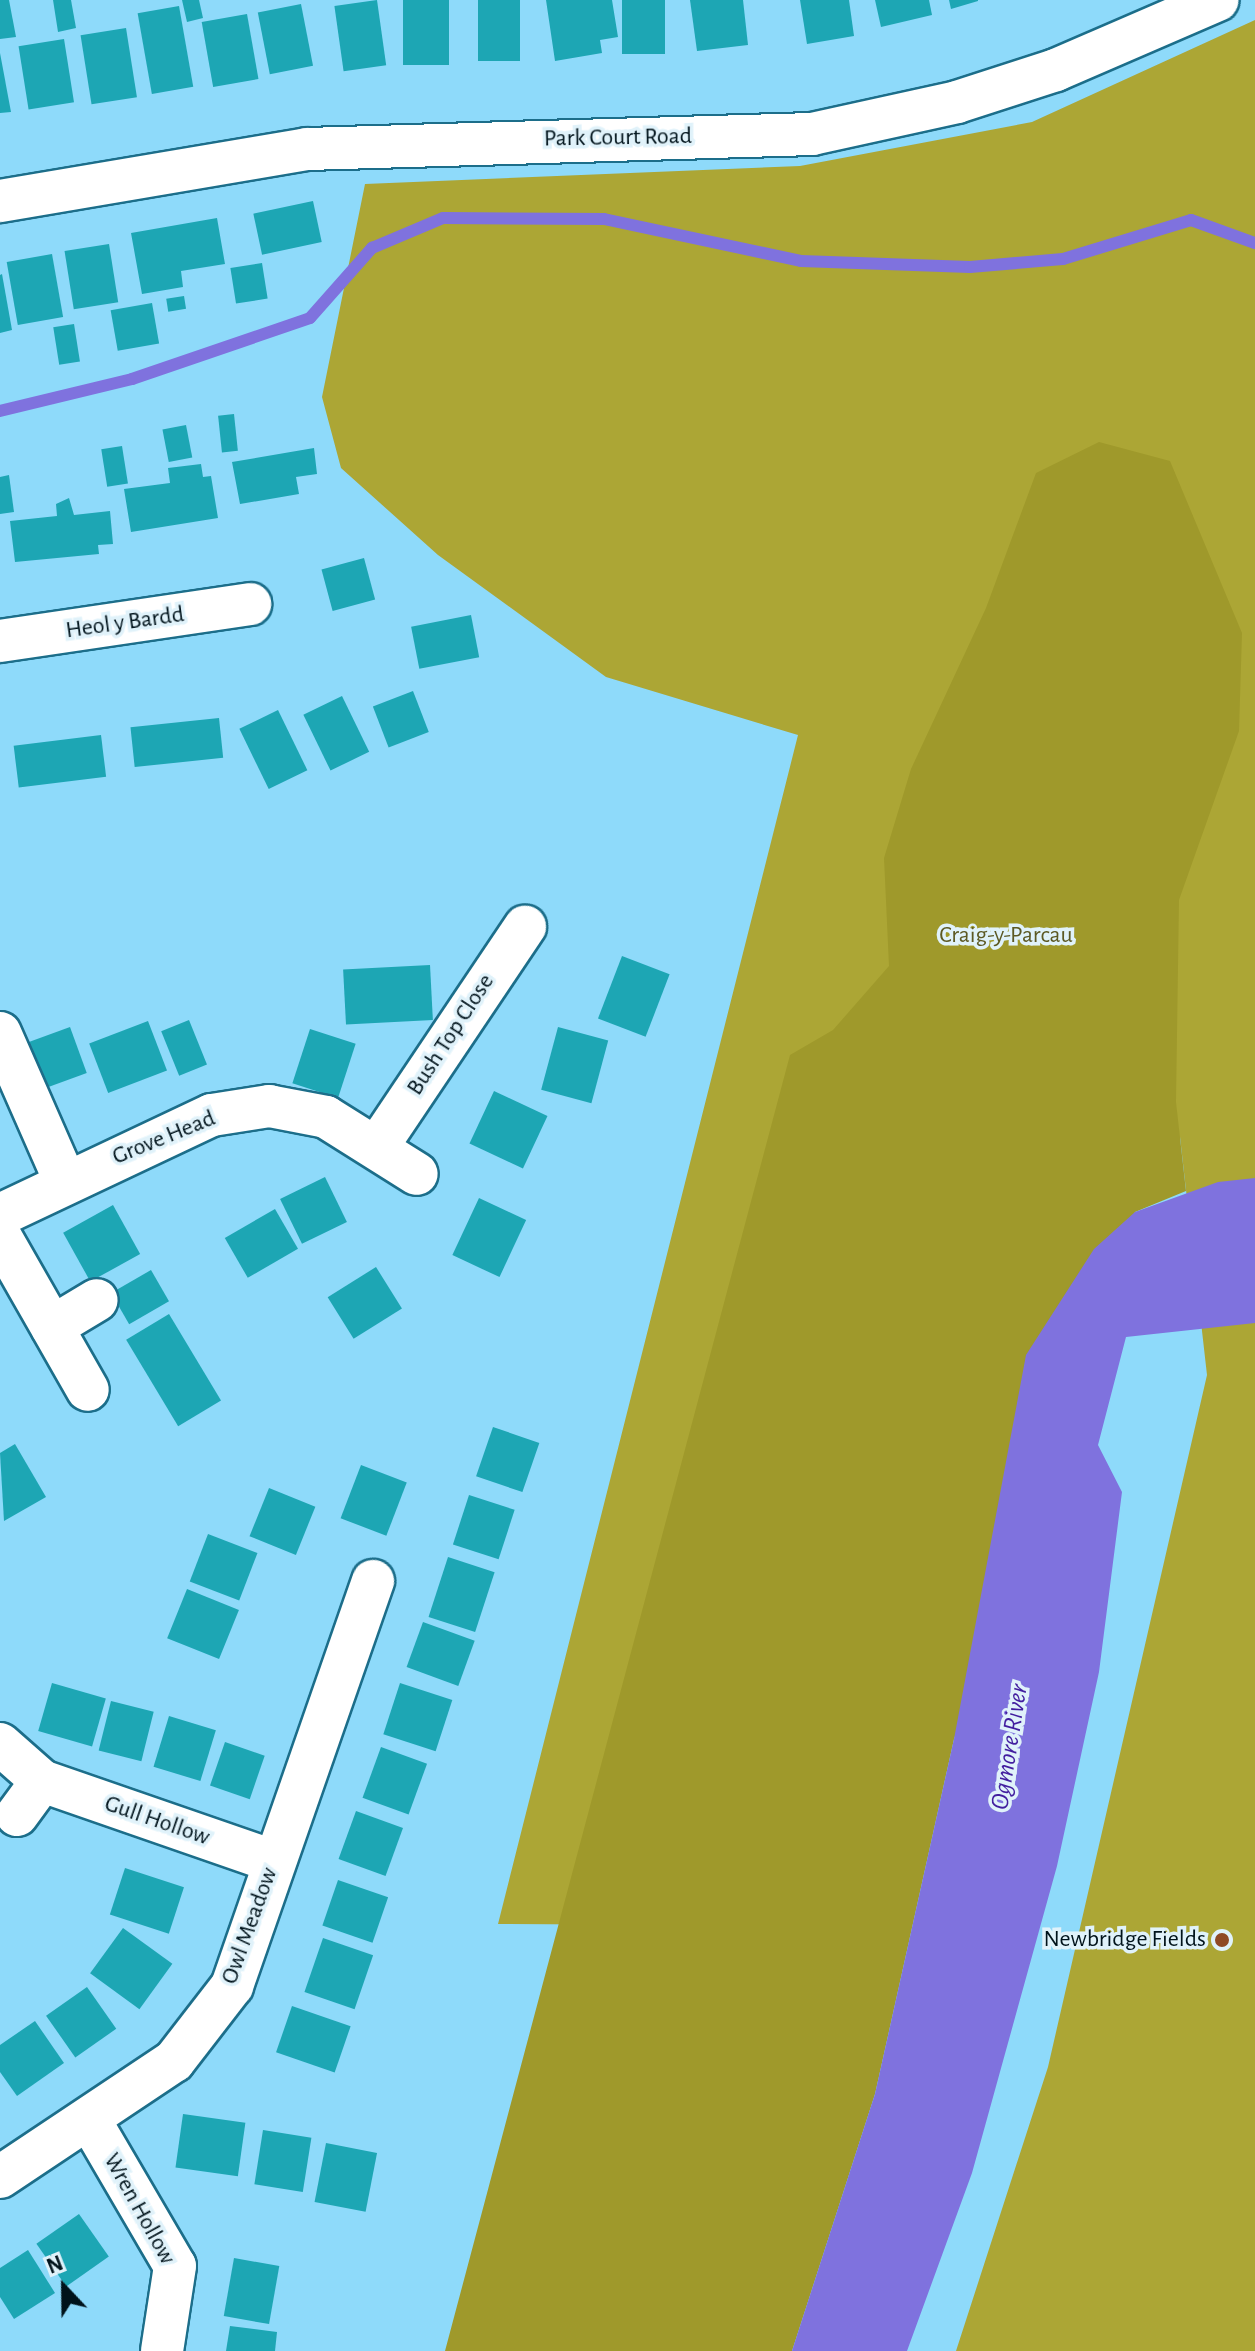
<!DOCTYPE html>
<style>
body{margin:0}
#map{position:relative;width:1255px;height:2351px;overflow:hidden;background:#8edafa;font-family:"Alegreya Sans",sans-serif}
div>[style]{position:absolute}
.green>*{inset:0;background:#aca635}
.forest>*{inset:0;background:#9f992b}
.water>*{inset:0;background:#7f72de}
.stream>*{height:12px;margin:-6px;padding:0 6px;transform-origin:6px;border-radius:6px;background:#7f72de}
.building>*{inset:0;background:#1da6b4;transform-origin:0 0}
.roads{filter:drop-shadow(2px 0 #1c6e8a) drop-shadow(-2px 0 #1c6e8a) drop-shadow(0 2px #1c6e8a) drop-shadow(0 -2px #1c6e8a)}
.minor>*{height:42px;margin:-21px;padding:0 21px;transform-origin:21px;border-radius:21px;background:#fff}
.dots>*{width:22px;height:22px;translate:-50% -50%;box-sizing:border-box;border:4px solid #e0f2fa;border-radius:50%}
span{translate:-50% -50%;white-space:nowrap;text-align:center;line-height:1.15;-webkit-text-stroke:7px #e0f2fa;paint-order:stroke}
.street-label{font-size:24px;color:#00131b}
.park-label{font-size:24px;color:#5c5923}
.poi-label{font-size:24px;color:#00131b}
.right{translate:-100% -50%;text-align:right}
.water-label{font-size:26px;color:#421e9f;font-style:italic}
.north{position:absolute;left:24px;top:2247px;width:80px;height:80px;-webkit-text-stroke:6px #e0f2fa;paint-order:stroke;rotate:338deg;font-size:22px;font-weight:700;line-height:32px;text-align:center;color:#00131b}
.north::after{content:'';display:block;margin:auto;width:28px;height:36px;background:#00131b;clip-path:polygon(50% 0,100% 100%,50% 72%,0 100%)}
</style>
<div id="map">
<div class="green">
<i style="clip-path:polygon(1255px 20px,1255px 2351px,956px 2351px,1048px 2067px,1207px 1375px,1180px 1137px,1029px 1283px,858px 1926px,498px 1924px,798px 735px,606px 677px,438px 555px,341px 468px,322px 397px,365px 184px,800px 166px,1032px 122px)"></i>
</div>
<div class="forest">
<i style="clip-path:polygon(1099px 442px,1170px 461px,1242px 633px,1239px 731px,1179px 900px,1176px 1102px,1186px 1191px,1135px 1212px,954px 1739px,875px 2094px,792px 2351px,445px 2351px,790px 1055px,833px 1030px,889px 966px,884px 858px,911px 769px,986px 608px,1036px 473px)"></i>
</div>
<div class="water">
<i style="clip-path:polygon(1255px 1178px,1255px 1323px,1126px 1337px,1098px 1445px,1122px 1492px,1099px 1672px,1057px 1866px,972px 2173px,907px 2351px,792px 2351px,875px 2094px,954px 1739px,1026px 1355px,1094px 1249px,1135px 1212px,1218px 1182px)"></i>
</div>
<div class="stream">
<i style="left:0;top:411px;width:136px;rotate:-13.6deg"></i>
<i style="left:132px;top:379px;width:188px;rotate:-18.9deg"></i>
<i style="left:310px;top:318px;width:94px;rotate:-48.5deg"></i>
<i style="left:372px;top:248px;width:77px;rotate:-22.9deg"></i>
<i style="left:443px;top:218px;width:161px;rotate:0.4deg"></i>
<i style="left:604px;top:219px;width:201px;rotate:12deg"></i>
<i style="left:801px;top:261px;width:169px;rotate:2deg"></i>
<i style="left:970px;top:267px;width:93px;rotate:-4.9deg"></i>
<i style="left:1063px;top:259px;width:134px;rotate:-16.9deg"></i>
<i style="left:1191px;top:220px;width:68px;rotate:19.8deg"></i>
</div>
<div class="building">
<i style="clip-path:polygon(0 0,9px 0,16px 37px,0 39px)"></i>
<i style="clip-path:polygon(53px 0,71px 0,76px 28px,58px 32px)"></i>
<i style="clip-path:polygon(182px 0,199px 0,203px 18px,187px 22px)"></i>
<i style="left:377px;top:0;width:66px;height:43px;rotate:82deg"></i>
<i style="left:403px;top:0;width:46px;height:65px"></i>
<i style="left:478px;top:0;width:42px;height:61px"></i>
<i style="clip-path:polygon(546px 0,612px 0,618px 37px,600px 40px,602px 53px,555px 61px)"></i>
<i style="left:622px;top:0;width:43px;height:54px"></i>
<i style="clip-path:polygon(690px 0,743px 0,748px 45px,697px 51px)"></i>
<i style="clip-path:polygon(800px 0,849px 0,854px 36px,807px 44px)"></i>
<i style="clip-path:polygon(875px 0,929px 0,932px 15px,881px 27px)"></i>
<i style="clip-path:polygon(949px 0,978px 0,978px 1px,951px 9px)"></i>
<i style="left:301px;top:4px;width:63px;height:44px;rotate:79deg"></i>
<i style="left:179px;top:6px;width:82px;height:42px;rotate:80deg"></i>
<i style="left:247px;top:14px;width:66px;height:46px;rotate:80deg"></i>
<i style="left:126px;top:28px;width:70px;height:46px;rotate:81deg"></i>
<i style="left:64px;top:39px;width:64px;height:46px;rotate:81deg"></i>
<i style="clip-path:polygon(0 53px,11px 112px,0 113px)"></i>
<i style="left:313px;top:201px;width:42px;height:61px;rotate:78deg"></i>
<i style="clip-path:polygon(217px 218px,225px 264px,181px 271px,183px 287px,142px 294px,131px 233px)"></i>
<i style="left:109px;top:244px;width:59px;height:45px;rotate:81deg"></i>
<i style="left:52px;top:254px;width:64px;height:46px;rotate:80deg"></i>
<i style="left:262px;top:263px;width:36px;height:32px;rotate:81deg"></i>
<i style="clip-path:polygon(2px 274px,12px 330px,0 333px,0 275px)"></i>
<i style="left:184px;top:296px;width:13px;height:18px;rotate:81deg"></i>
<i style="left:152px;top:303px;width:41px;height:42px;rotate:80deg"></i>
<i style="left:74px;top:324px;width:38px;height:21px;rotate:81deg"></i>
<i style="left:234px;top:414px;width:37px;height:16px;rotate:84deg"></i>
<i style="left:186px;top:425px;width:33px;height:24px;rotate:79deg"></i>
<i style="left:122px;top:446px;width:38px;height:21px;rotate:81deg"></i>
<i style="clip-path:polygon(314px 448px,317px 474px,296px 477px,299px 494px,240px 504px,232px 462px)"></i>
<i style="clip-path:polygon(201px 464px,203px 477px,211px 476px,218px 518px,131px 532px,124px 489px,170px 483px,168px 468px)"></i>
<i style="clip-path:polygon(9px 475px,14px 512px,0 514px,0 477px)"></i>
<i style="clip-path:polygon(69px 498px,74px 515px,110px 511px,113px 544px,98px 545px,99px 554px,15px 562px,10px 521px,57px 516px,56px 504px)"></i>
<i style="left:364px;top:558px;width:43px;height:44px;rotate:75deg"></i>
<i style="left:471px;top:615px;width:43px;height:61px;rotate:79deg"></i>
<i style="left:413px;top:691px;width:44px;height:43px;rotate:69deg"></i>
<i style="left:342px;top:696px;width:62px;height:43px;rotate:64deg"></i>
<i style="left:278px;top:710px;width:67px;height:43px;rotate:64deg"></i>
<i style="left:219px;top:718px;width:40px;height:89px;rotate:84deg"></i>
<i style="left:101px;top:735px;width:42px;height:88px;rotate:83deg"></i>
<i style="left:622px;top:956px;width:51px;height:67px;rotate:21deg"></i>
<i style="left:430px;top:965px;width:55px;height:87px;rotate:87deg"></i>
<i style="left:189px;top:1020px;width:48px;height:30px;rotate:68deg"></i>
<i style="left:148px;top:1021px;width:53px;height:63px;rotate:69deg"></i>
<i style="left:70px;top:1027px;width:49px;height:59px;rotate:70deg"></i>
<i style="left:558px;top:1027px;width:52px;height:65px;rotate:15deg"></i>
<i style="left:310px;top:1029px;width:48px;height:57px;rotate:18deg"></i>
<i style="left:494px;top:1091px;width:59px;height:58px;rotate:25deg"></i>
<i style="left:325px;top:1177px;width:50px;height:50px;rotate:64deg"></i>
<i style="left:479px;top:1198px;width:52px;height:63px;rotate:25deg"></i>
<i style="left:113px;top:1205px;width:56px;height:57px;rotate:61deg"></i>
<i style="left:275px;top:1209px;width:46px;height:58px;rotate:60deg"></i>
<i style="left:376px;top:1267px;width:49px;height:57px;rotate:58deg"></i>
<i style="left:151px;top:1270px;width:36px;height:46px;rotate:60deg"></i>
<i style="left:169px;top:1314px;width:101px;height:50px;rotate:59deg"></i>
<i style="left:493px;top:1427px;width:49px;height:52px;rotate:19deg"></i>
<i style="clip-path:polygon(15px 1444px,46px 1497px,4px 1521px,0 1453px)"></i>
<i style="left:361px;top:1465px;width:49px;height:57px;rotate:21deg"></i>
<i style="left:269px;top:1488px;width:50px;height:52px;rotate:22deg"></i>
<i style="left:469px;top:1495px;width:48px;height:52px;rotate:18deg"></i>
<i style="left:208px;top:1534px;width:53px;height:51px;rotate:21deg"></i>
<i style="left:448px;top:1557px;width:49px;height:63px;rotate:18deg"></i>
<i style="left:187px;top:1589px;width:56px;height:53px;rotate:22deg"></i>
<i style="left:423px;top:1622px;width:55px;height:48px;rotate:20deg"></i>
<i style="left:52px;top:1683px;width:56px;height:50px;rotate:16deg"></i>
<i style="left:400px;top:1683px;width:55px;height:54px;rotate:18deg"></i>
<i style="left:111px;top:1701px;width:44px;height:51px;rotate:14deg"></i>
<i style="left:169px;top:1716px;width:49px;height:53px;rotate:17deg"></i>
<i style="left:225px;top:1742px;width:42px;height:46px;rotate:19deg"></i>
<i style="left:381px;top:1747px;width:49px;height:54px;rotate:20deg"></i>
<i style="left:356px;top:1811px;width:50px;height:51px;rotate:20deg"></i>
<i style="left:125px;top:1868px;width:62px;height:49px;rotate:18deg"></i>
<i style="left:338px;top:1880px;width:53px;height:48px;rotate:19deg"></i>
<i style="left:123px;top:1928px;width:61px;height:56px;rotate:36deg"></i>
<i style="left:323px;top:1938px;width:53px;height:57px;rotate:19deg"></i>
<i style="left:87px;top:1987px;width:51px;height:50px;rotate:55deg"></i>
<i style="left:292px;top:2006px;width:62px;height:49px;rotate:19deg"></i>
<i style="clip-path:polygon(35px 2021px,64px 2063px,17px 2096px,0 2072px,0 2045px)"></i>
<i style="left:183px;top:2114px;width:63px;height:54px;rotate:8deg"></i>
<i style="left:263px;top:2130px;width:49px;height:55px;rotate:9deg"></i>
<i style="left:326px;top:2143px;width:52px;height:60px;rotate:11deg"></i>
<i style="left:79px;top:2214px;width:52px;height:52px;rotate:55deg"></i>
<i style="clip-path:polygon(28px 2250px,55px 2293px,14px 2319px,0 2297px,0 2268px)"></i>
<i style="left:234px;top:2258px;width:46px;height:59px;rotate:10deg"></i>
<i style="clip-path:polygon(230px 2326px,277px 2332px,275px 2351px,226px 2351px)"></i>
</div>
<div class="roads">
<div class="minor">
<i style="left:0;top:201px;width:311px;rotate:-9.6deg"></i>
<i style="left:307px;top:149px;width:505px;rotate:-1.7deg"></i>
<i style="left:812px;top:134px;width:148px;rotate:-12.4deg"></i>
<i style="left:957px;top:102px;width:104px;rotate:-17.9deg"></i>
<i style="left:1056px;top:70px;width:176px;rotate:-23.4deg"></i>
<i style="left:0;top:641px;width:253px;rotate:-8.4deg"></i>
<i style="left:0;top:1033px;width:162px;rotate:66.3deg"></i>
<i style="left:379px;top:1144px;width:262px;rotate:-56.1deg"></i>
<i style="left:0;top:1215px;width:234px;rotate:-25.3deg"></i>
<i style="left:212px;top:1115px;width:58px;rotate:-9deg"></i>
<i style="left:269px;top:1106px;width:58px;rotate:10.9deg"></i>
<i style="left:326px;top:1117px;width:107px;rotate:32.1deg"></i>
<i style="left:0;top:1236px;width:177px;rotate:60.3deg"></i>
<i style="left:52px;top:1327px;width:52px;rotate:-31deg"></i>
<i style="left:0;top:1744px;width:56px;rotate:41.4deg"></i>
<i style="left:42px;top:1781px;width:244px;rotate:19.1deg"></i>
<i style="left:17px;top:1815px;width:42px;rotate:-53.7deg"></i>
<i style="left:89px;top:2119px;width:170px;rotate:59.7deg"></i>
<i style="left:175px;top:2266px;width:86px;rotate:98.7deg"></i>
<i style="left:0;top:2177px;width:209px;rotate:-33.7deg"></i>
<i style="left:174px;top:2061px;width:95px;rotate:-52.3deg"></i>
<i style="left:232px;top:1986px;width:429px;rotate:-70.8deg"></i>
</div>
</div>
<div class="dots">
<i style="left:1222px;top:1940px;background:#8f4924"></i>
</div>
<div class="street-label">
<span style="left:618px;top:138px;rotate:-1deg">Park Court Road</span>
<span style="left:125px;top:623px;rotate:-8deg">Heol y Bardd</span>
<span style="left:451px;top:1035px;rotate:-57deg">Bush Top Close</span>
<span style="left:164px;top:1138px;rotate:-22deg">Grove Head</span>
<span style="left:157px;top:1821px;rotate:19deg">Gull Hollow</span>
<span style="left:250px;top:1926px;rotate:-70deg">Owl Meadow</span>
<span style="left:139px;top:2209px;rotate:61deg">Wren Hollow</span>
</div>
<div class="park-label">
<span style="left:1006px;top:936px">Craig-y-Parcau</span>
</div>
<div class="poi-label">
<span class="right" style="left:1206px;top:1940px">Newbridge Fields</span>
</div>
<div class="water-label">
<span style="left:1010px;top:1747px;rotate:-81deg">Ogmore River</span>
</div>
<div class="north">N</div>
</div>
